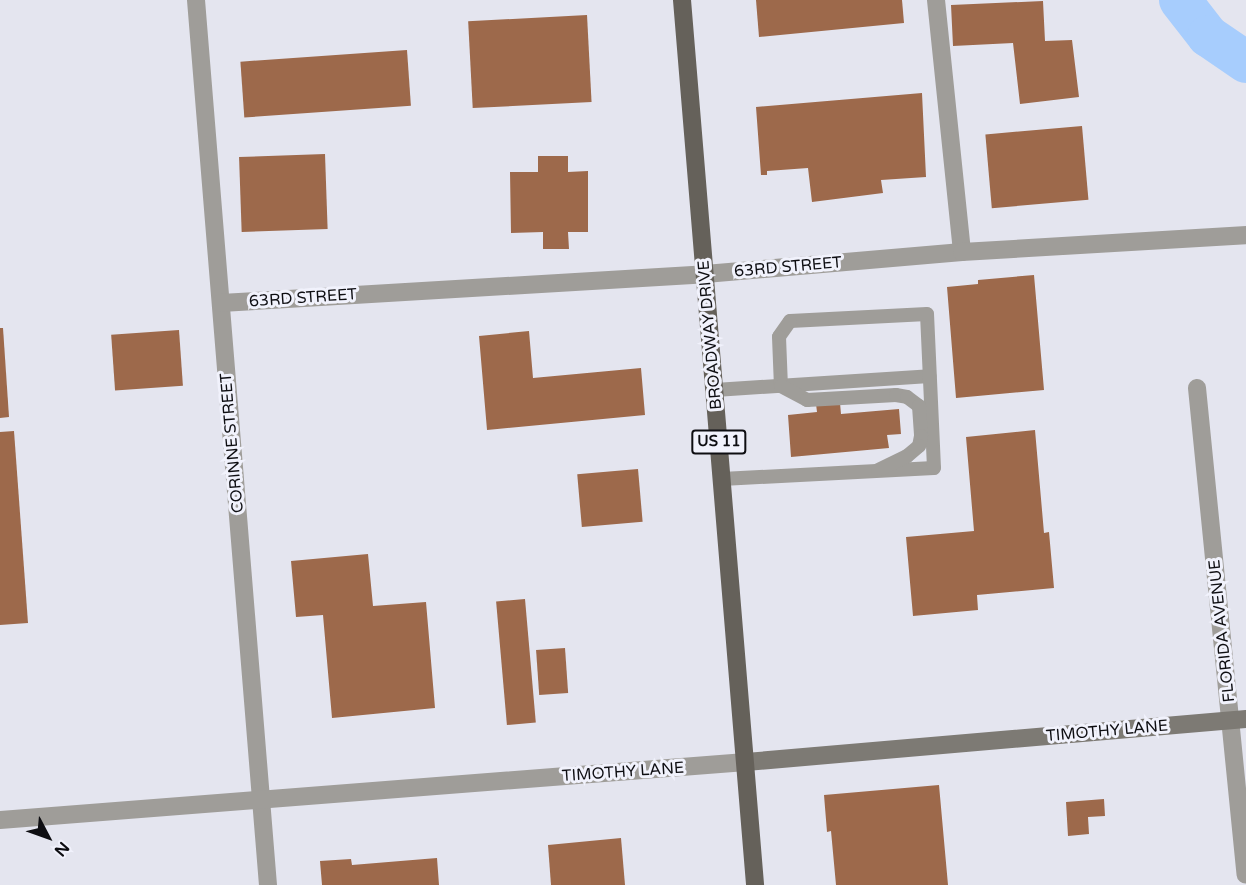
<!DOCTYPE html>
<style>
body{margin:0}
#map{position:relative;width:1246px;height:885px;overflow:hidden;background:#e4e5ef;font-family:"Varela Round",sans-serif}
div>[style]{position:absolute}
.river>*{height:42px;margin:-21px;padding:0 21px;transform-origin:21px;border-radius:21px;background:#a7cdfd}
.building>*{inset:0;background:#9d694b;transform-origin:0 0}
.service>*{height:14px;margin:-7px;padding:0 7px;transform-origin:7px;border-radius:7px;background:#9f9d99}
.minor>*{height:18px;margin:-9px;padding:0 9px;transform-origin:9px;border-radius:9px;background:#9f9d99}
.tertiary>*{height:18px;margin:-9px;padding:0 9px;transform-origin:9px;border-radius:9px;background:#9f9d99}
.secondary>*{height:18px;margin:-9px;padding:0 9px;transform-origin:9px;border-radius:9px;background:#7d7a74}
.primary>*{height:18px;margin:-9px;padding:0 9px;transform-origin:9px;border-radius:9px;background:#65615a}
span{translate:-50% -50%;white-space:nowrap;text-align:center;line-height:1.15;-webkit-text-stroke:6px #f1f2fc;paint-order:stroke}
.shield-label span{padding:2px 4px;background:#f1f2fc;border:2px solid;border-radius:4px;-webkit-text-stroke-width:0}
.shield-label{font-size:15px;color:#0e0e12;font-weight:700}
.street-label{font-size:16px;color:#0e0e12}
.north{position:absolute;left:18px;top:807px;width:60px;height:60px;-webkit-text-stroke:4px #f1f2fc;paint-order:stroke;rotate:131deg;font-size:16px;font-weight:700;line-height:24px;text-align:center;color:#0e0e12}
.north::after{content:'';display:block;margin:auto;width:21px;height:27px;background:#0e0e12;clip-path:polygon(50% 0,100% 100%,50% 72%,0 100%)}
</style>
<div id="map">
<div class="river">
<i style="left:1180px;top:0;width:46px;rotate:52.1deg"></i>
<i style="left:1208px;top:36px;width:46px;rotate:34.4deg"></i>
</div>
<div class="building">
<i style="clip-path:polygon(756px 0,902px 0,904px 23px,759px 37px)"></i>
<i style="clip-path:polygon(1043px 1px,1045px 41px,1072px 40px,1079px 97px,1020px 104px,1013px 43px,953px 46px,951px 5px)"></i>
<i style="left:587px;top:15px;width:87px;height:119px;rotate:87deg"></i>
<i style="left:407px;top:50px;width:56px;height:167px;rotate:86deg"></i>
<i style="clip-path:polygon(922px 93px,926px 177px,881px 180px,883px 193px,812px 202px,808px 168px,767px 171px,767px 175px,761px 175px,756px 107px)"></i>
<i style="left:1082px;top:126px;width:74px;height:97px;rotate:85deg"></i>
<i style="left:325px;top:154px;width:75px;height:86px;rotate:88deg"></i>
<i style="clip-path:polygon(538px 156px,568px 156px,568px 172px,588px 171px,588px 232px,568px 232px,569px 249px,543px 249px,543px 232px,511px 233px,510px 172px,538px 172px)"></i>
<i style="clip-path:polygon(1034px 275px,1044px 390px,956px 398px,947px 287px,978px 284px,978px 280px)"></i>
<i style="clip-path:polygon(0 328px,3px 328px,9px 417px,0 418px)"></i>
<i style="left:179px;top:330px;width:56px;height:68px;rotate:86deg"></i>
<i style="clip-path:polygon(529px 331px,533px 378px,641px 368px,645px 415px,487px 430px,479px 336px)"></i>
<i style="clip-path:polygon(840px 403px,841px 414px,899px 409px,901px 434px,887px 435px,889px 448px,791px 457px,788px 415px,817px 412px,816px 404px)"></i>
<i style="clip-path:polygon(1035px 430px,1044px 533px,1049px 532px,1054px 588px,977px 595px,978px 610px,913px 616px,906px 537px,974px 531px,966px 437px)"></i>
<i style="clip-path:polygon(14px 431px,28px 623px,0 625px,0 432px)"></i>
<i style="left:638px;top:469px;width:53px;height:61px;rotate:85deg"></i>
<i style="clip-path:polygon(368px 554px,373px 606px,426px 602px,435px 708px,332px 718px,323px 615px,296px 617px,291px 561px)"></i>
<i style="left:525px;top:599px;width:124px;height:29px;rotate:85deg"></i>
<i style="left:565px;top:648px;width:45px;height:29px;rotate:86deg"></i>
<i style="clip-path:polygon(939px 785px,948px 885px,836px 885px,831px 831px,827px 832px,824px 795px)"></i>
<i style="clip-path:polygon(1104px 799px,1105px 816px,1088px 817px,1089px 834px,1068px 836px,1066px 802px)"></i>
<i style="clip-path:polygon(621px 838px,625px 885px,551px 885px,548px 845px)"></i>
<i style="clip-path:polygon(437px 858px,439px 885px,322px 885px,320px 861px,351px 859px,352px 865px)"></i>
</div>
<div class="service">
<i style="left:715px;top:390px;width:215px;rotate:-3.7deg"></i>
<i style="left:722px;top:479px;width:212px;rotate:-3deg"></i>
<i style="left:934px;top:468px;width:154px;rotate:-92.6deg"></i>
<i style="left:927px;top:314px;width:137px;rotate:177.1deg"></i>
<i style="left:790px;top:321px;width:19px;rotate:125deg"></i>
<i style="left:779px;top:337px;width:49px;rotate:87.7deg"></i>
<i style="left:781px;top:386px;width:30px;rotate:28deg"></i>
<i style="left:807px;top:400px;width:89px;rotate:-3.2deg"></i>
<i style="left:896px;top:395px;width:11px;rotate:10deg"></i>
<i style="left:907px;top:397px;width:15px;rotate:37deg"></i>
<i style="left:919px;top:406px;width:30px;rotate:86deg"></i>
<i style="left:921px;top:436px;width:10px;rotate:101deg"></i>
<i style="left:919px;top:446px;width:16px;rotate:140deg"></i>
<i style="left:907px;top:456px;width:32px;rotate:154deg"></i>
</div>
<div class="minor">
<i style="left:196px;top:0;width:888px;rotate:85.35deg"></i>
<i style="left:936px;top:0;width:253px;rotate:84.1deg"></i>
<i style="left:221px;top:303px;width:485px;rotate:-3.4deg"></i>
<i style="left:705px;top:274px;width:258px;rotate:-4.9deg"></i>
<i style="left:962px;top:252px;width:285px;rotate:-3.4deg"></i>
<i style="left:1197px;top:388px;width:489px;rotate:84.3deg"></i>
</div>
<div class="tertiary">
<i style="left:0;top:820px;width:748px;rotate:-4.45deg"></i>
</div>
<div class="secondary">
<i style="left:746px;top:762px;width:502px;rotate:-4.92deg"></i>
</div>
<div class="primary">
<i style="left:682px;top:0;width:888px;rotate:85.28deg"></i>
</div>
<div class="shield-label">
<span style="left:719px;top:442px">US 11</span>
</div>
<div class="street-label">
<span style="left:788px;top:267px;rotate:-5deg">63RD STREET</span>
<span style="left:303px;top:298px;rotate:-4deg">63RD STREET</span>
<span style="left:710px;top:335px;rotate:-95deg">BROADWAY DRIVE</span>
<span style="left:232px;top:443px;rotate:-95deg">CORINNE STREET</span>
<span style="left:1222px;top:631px;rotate:-96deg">FLORIDA AVENUE</span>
<span style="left:1107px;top:731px;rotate:-5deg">TIMOTHY LANE</span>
<span style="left:623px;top:772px;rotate:-4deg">TIMOTHY LANE</span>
</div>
<div class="north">N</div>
</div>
